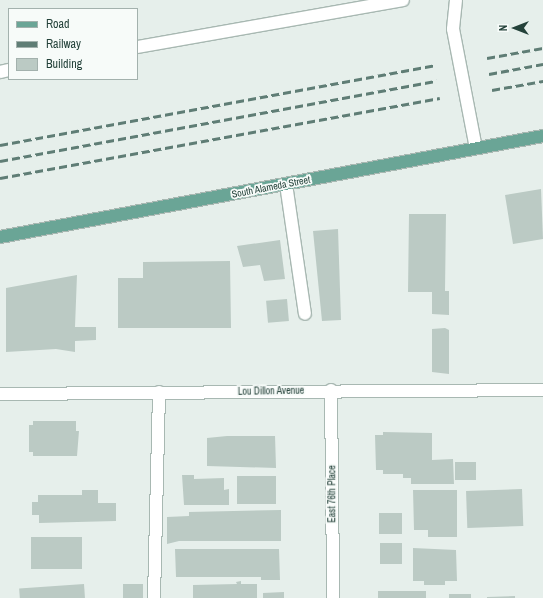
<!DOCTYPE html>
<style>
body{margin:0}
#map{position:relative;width:543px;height:598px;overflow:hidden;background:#e6efeb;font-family:"Archivo Narrow",sans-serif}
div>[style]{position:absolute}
.building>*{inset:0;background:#bbcac4;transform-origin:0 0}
.roads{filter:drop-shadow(1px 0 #a8b8b2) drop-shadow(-1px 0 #a8b8b2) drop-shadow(0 1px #a8b8b2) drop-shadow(0 -1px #a8b8b2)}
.lane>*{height:12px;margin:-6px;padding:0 6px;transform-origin:6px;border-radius:6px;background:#fff}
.street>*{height:12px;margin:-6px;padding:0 6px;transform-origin:6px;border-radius:6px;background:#fff}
.primary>*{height:12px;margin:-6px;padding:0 6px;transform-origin:6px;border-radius:6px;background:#6aa596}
.rail>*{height:3px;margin-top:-1.5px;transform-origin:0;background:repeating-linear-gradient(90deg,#5f7d75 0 8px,transparent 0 12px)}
span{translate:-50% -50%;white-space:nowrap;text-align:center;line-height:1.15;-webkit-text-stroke:3.5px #f7fbf9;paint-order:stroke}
.street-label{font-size:10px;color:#24423a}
.legend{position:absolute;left:8px;top:8px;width:130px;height:72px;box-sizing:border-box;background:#f7fbf9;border:1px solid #a3b1ad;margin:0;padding:5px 7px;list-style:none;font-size:12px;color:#24423a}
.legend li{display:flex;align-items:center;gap:8px;height:20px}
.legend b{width:20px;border:1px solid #a3b1ad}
.north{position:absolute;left:495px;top:8px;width:40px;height:40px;-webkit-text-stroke:3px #f7fbf9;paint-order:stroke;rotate:270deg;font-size:11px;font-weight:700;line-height:16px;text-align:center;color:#24423a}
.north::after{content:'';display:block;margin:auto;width:14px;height:18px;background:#24423a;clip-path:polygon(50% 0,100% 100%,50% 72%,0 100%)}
</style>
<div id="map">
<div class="building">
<i style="clip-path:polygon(541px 189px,543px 239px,513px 244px,505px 195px)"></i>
<i style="clip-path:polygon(409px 214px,446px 214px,445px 291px,449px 291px,449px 315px,432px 314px,432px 292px,408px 292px)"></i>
<i style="clip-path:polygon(338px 229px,341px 320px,322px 321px,313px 231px)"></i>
<i style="clip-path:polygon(280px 240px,285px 279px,264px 281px,260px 265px,243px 267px,237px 246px)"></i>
<i style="clip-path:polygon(230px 261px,231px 328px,118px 328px,118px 278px,143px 278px,143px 262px)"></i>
<i style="clip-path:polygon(77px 275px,75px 327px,96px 327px,96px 340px,75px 341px,75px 352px,56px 349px,6px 352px,6px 288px)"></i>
<i style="left:287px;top:299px;width:22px;height:21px;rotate:85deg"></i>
<i style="clip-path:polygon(445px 328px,449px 330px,449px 374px,432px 372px,432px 329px)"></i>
<i style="clip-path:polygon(33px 421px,76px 421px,76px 431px,79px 431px,77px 456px,33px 456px,33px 452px,29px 452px,29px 425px,33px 425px)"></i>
<i style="clip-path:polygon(383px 432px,432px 433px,432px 460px,453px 459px,454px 484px,411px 484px,411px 478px,403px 478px,403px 474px,383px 474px,383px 470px,376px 470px,375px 435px,383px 435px)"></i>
<i style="clip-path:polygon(227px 436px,275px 436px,276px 468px,207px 466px,207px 438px)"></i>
<i style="left:455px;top:462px;width:21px;height:18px"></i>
<i style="clip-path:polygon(182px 475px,194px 475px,194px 479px,224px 478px,224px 490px,229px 489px,229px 505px,184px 505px)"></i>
<i style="left:237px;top:476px;width:39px;height:28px"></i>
<i style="left:522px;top:489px;width:37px;height:56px;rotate:88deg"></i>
<i style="clip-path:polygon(82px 490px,98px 490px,98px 503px,116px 503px,116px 521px,39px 523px,39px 515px,32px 515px,32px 502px,38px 502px,38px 495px,82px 495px)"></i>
<i style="clip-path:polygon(413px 490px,457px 490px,457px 537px,428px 537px,428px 530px,414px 530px)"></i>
<i style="clip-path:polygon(281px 510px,281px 541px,179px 541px,167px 544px,167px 517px,189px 516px,189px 512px)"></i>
<i style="left:379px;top:513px;width:23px;height:21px"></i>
<i style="left:31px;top:537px;width:51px;height:32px"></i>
<i style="left:380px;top:543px;width:22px;height:21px"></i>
<i style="clip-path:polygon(413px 548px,456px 550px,457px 581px,445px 581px,445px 585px,424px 585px,424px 581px,413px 581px)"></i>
<i style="clip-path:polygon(175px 549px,279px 549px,280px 580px,261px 580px,261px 577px,176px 577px)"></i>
<i style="clip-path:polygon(241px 581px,241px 584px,257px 584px,257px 598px,193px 598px,193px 585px,237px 584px,236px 582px)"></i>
<i style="left:84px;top:584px;width:14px;height:65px;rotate:86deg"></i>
<i style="left:123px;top:584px;width:20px;height:14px"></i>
<i style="left:378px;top:591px;width:48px;height:7px"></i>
<i style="clip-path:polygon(284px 592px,284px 598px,263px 598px,263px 593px)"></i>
<i style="left:449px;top:594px;width:22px;height:4px"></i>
<i style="clip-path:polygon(515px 596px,515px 598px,487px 598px,487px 597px)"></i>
</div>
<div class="roads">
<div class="lane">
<i style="left:456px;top:0;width:29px;rotate:96deg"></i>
<i style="left:453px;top:29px;width:121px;rotate:79.1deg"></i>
<i style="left:137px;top:47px;width:270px;rotate:-10deg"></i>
<i style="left:0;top:72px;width:9px;rotate:-13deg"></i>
<i style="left:286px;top:184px;width:131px;rotate:81.7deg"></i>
<i style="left:154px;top:598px;width:206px;rotate:-88.6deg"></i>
</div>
<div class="street">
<i style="left:331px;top:390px;width:208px;rotate:89.4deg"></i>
<i style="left:0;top:394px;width:543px;rotate:-0.42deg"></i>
</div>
<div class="primary">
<i style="left:0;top:237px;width:552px;rotate:-10.54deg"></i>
</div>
</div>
<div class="rail">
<i style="left:487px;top:58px;width:57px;rotate:-10.1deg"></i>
<i style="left:489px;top:74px;width:55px;rotate:-10.5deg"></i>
<i style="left:492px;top:90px;width:52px;rotate:-10deg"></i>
<i style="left:0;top:145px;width:442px;rotate:-10.4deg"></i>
<i style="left:0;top:161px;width:444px;rotate:-10.4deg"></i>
<i style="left:0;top:178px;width:447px;rotate:-10.3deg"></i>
</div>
<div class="street-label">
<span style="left:271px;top:187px;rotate:-11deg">South Alameda Street</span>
<span style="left:271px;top:391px;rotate:-1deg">Lou Dillon Avenue</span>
<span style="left:332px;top:494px;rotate:-90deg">East 76th Place</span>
</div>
<ul class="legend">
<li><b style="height:5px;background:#6aa596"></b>Road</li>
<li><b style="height:5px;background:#5f7d75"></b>Railway</li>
<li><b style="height:11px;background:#bbcac4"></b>Building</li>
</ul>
<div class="north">N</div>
</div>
